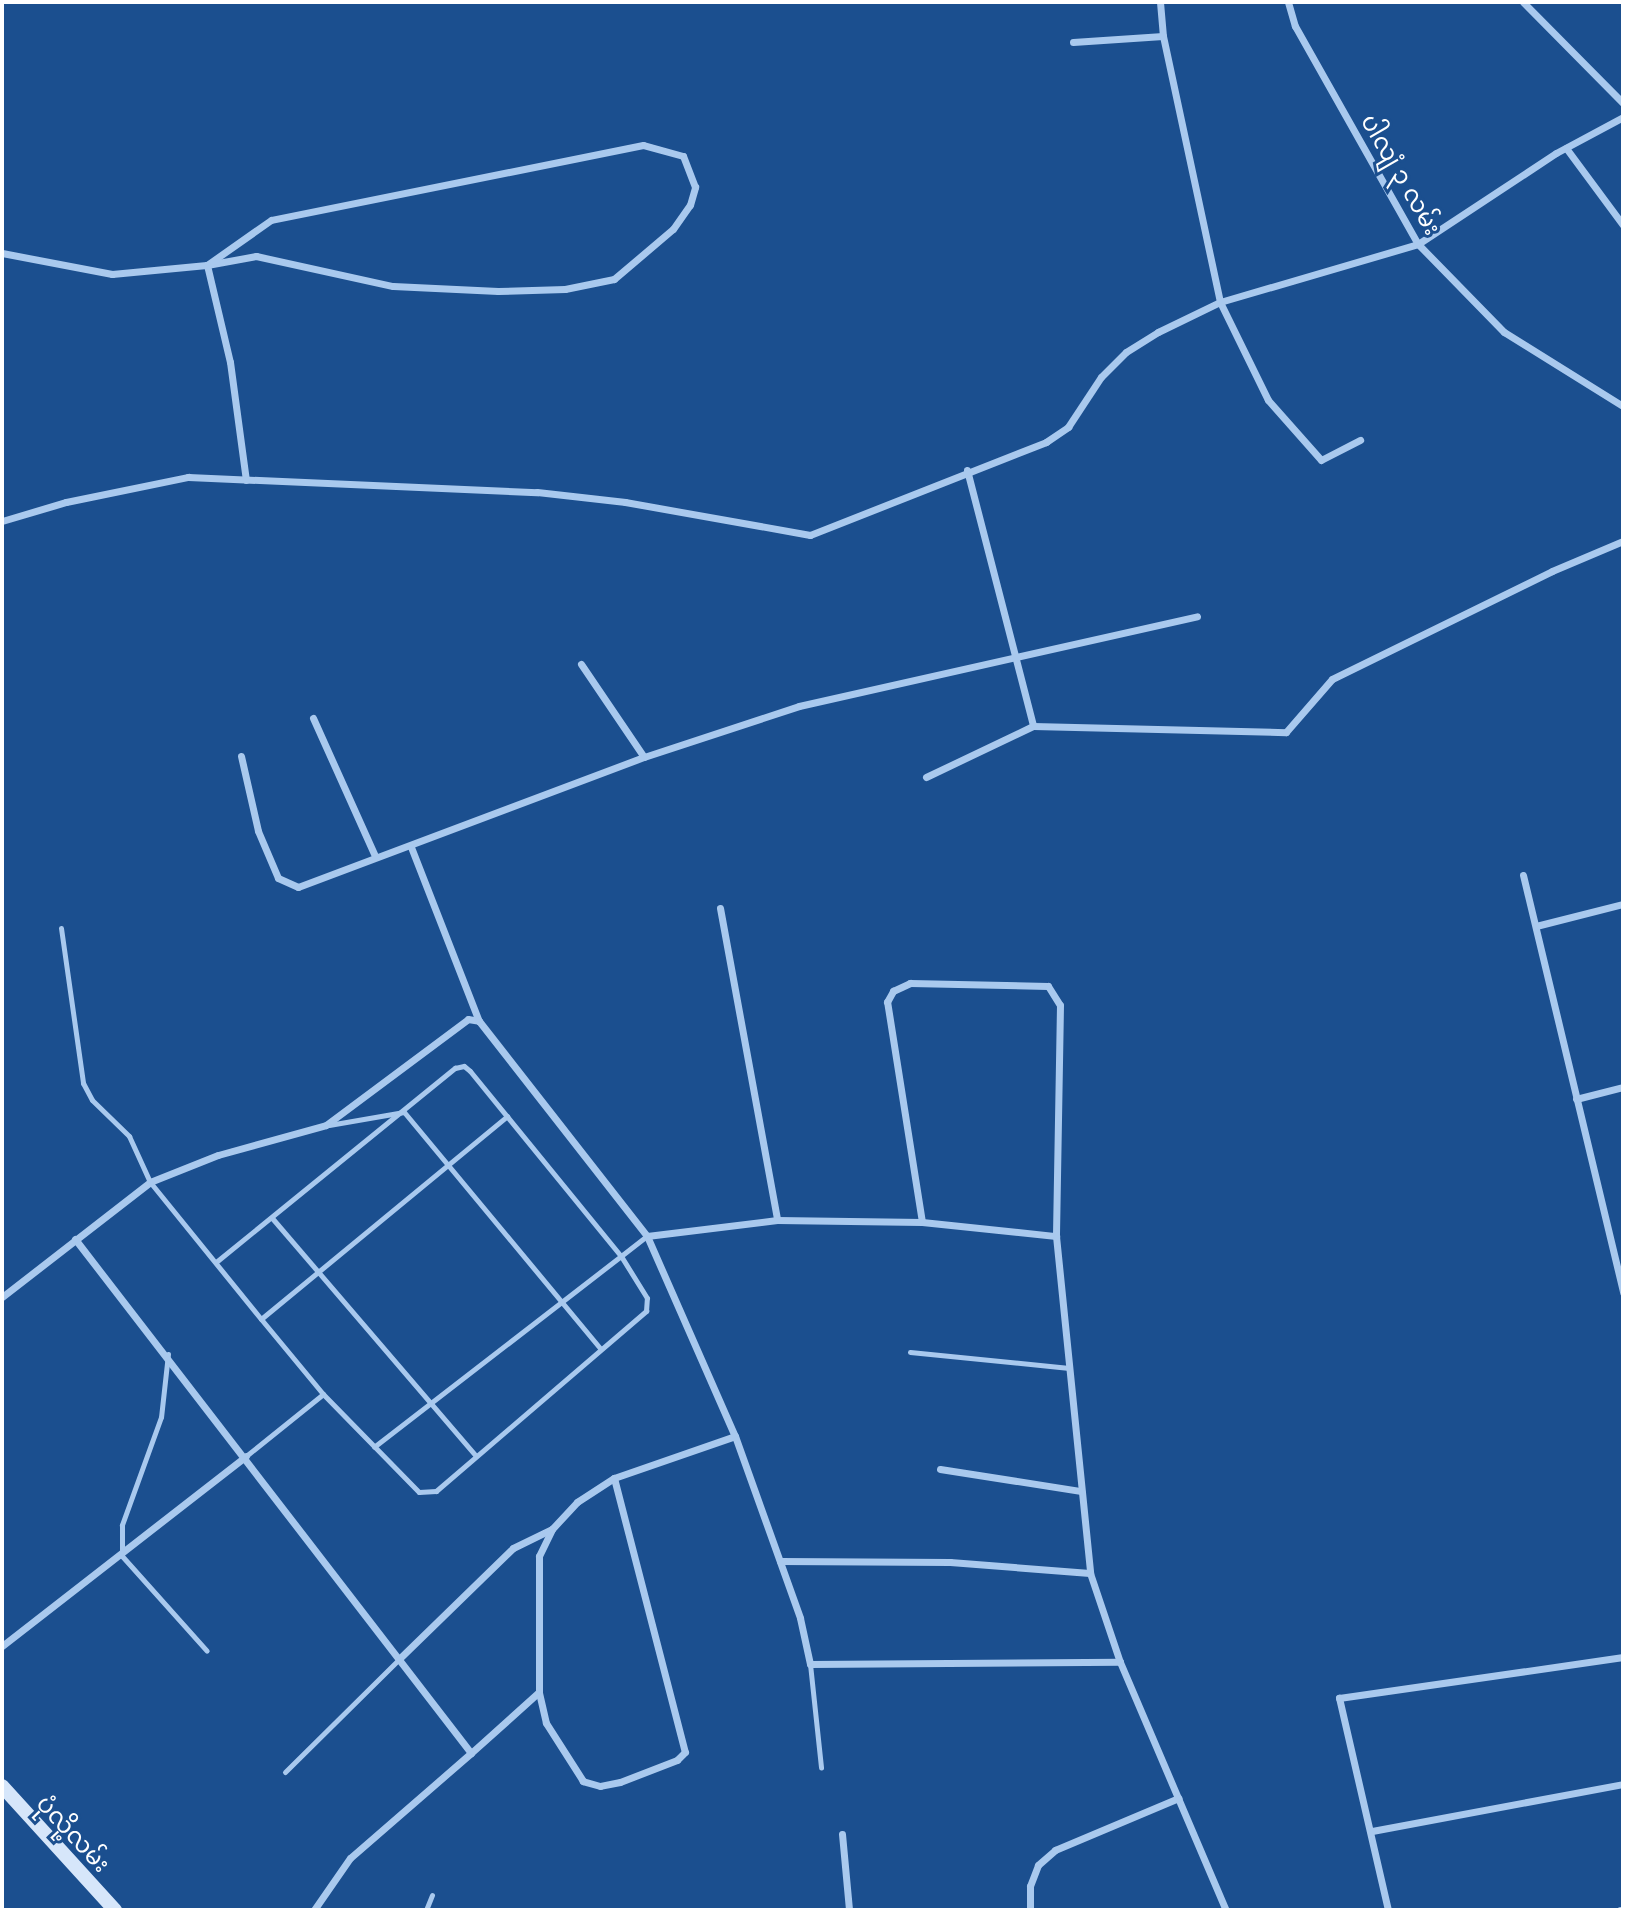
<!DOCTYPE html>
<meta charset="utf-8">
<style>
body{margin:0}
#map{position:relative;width:1625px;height:1912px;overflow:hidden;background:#1b4f8f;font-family:"Open Sans","Noto Sans Myanmar",sans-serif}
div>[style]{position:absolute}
.service>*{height:5px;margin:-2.5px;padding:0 2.5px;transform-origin:2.5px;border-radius:2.5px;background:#a9c9ee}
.minor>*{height:7px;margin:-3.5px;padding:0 3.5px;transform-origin:3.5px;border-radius:3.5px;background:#a9c9ee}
.secondary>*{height:14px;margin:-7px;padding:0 7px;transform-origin:7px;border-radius:7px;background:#d6e6fa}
span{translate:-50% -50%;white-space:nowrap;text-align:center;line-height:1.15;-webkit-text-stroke:6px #1b4f8f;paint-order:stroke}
.street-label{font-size:24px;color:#fff}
.frame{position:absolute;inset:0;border:4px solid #fff;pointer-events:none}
</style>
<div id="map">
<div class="service">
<i style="left:61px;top:928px;width:157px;rotate:81.9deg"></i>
<i style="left:83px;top:1083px;width:19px;rotate:62deg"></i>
<i style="left:92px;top:1100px;width:52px;rotate:44.2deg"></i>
<i style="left:129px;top:1136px;width:51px;rotate:65.5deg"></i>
<i style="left:150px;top:1182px;width:176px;rotate:51deg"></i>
<i style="left:261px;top:1319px;width:97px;rotate:50.4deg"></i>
<i style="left:323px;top:1394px;width:137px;rotate:45.6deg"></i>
<i style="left:419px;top:1492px;width:17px;rotate:-3deg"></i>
<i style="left:436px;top:1491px;width:277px;rotate:-40.6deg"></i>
<i style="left:646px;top:1311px;width:13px;rotate:-86deg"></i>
<i style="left:647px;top:1298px;width:49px;rotate:-121.8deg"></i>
<i style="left:621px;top:1256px;width:33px;rotate:-38deg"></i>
<i style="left:329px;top:1125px;width:76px;rotate:-9.8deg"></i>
<i style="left:404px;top:1112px;width:308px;rotate:50.3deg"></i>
<i style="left:272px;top:1218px;width:313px;rotate:49.4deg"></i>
<i style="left:216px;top:1262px;width:308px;rotate:-39.1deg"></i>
<i style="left:455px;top:1068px;width:9px;rotate:-13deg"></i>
<i style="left:464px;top:1066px;width:8px;rotate:40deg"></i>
<i style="left:470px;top:1071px;width:239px;rotate:50.8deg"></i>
<i style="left:621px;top:1256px;width:312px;rotate:142.3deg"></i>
<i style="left:261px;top:1319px;width:319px;rotate:-39.5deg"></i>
<i style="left:910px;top:1352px;width:160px;rotate:5.7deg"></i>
<i style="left:168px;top:1354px;width:63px;rotate:96.3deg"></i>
<i style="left:161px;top:1417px;width:115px;rotate:109.9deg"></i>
<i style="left:122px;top:1525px;width:31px;rotate:90deg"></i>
<i style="left:122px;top:1556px;width:127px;rotate:48.2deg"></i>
<i style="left:246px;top:1456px;width:99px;rotate:-38.8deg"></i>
<i style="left:810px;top:1664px;width:104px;rotate:83.9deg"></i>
<i style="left:285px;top:1772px;width:161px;rotate:-44.7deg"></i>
<i style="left:426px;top:1910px;width:16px;rotate:-68deg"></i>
</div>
<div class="minor">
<i style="left:1160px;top:2px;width:34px;rotate:85deg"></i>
<i style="left:1163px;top:36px;width:272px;rotate:77.9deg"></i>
<i style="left:1220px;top:302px;width:109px;rotate:63.9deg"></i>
<i style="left:1268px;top:400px;width:80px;rotate:48.5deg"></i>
<i style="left:1321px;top:460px;width:44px;rotate:-27.1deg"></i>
<i style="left:1288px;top:2px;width:25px;rotate:74deg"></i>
<i style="left:1295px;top:26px;width:250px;rotate:60.6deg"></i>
<i style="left:1418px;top:244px;width:123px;rotate:45.7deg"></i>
<i style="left:1504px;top:332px;width:140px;rotate:31.9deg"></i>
<i style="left:1523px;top:2px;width:142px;rotate:45.3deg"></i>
<i style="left:1073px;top:42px;width:90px;rotate:-3.8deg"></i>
<i style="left:1566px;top:148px;width:96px;rotate:53.5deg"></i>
<i style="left:2px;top:253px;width:112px;rotate:10.8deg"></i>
<i style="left:112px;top:274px;width:95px;rotate:-5.4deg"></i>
<i style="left:207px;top:265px;width:50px;rotate:-10.4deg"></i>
<i style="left:256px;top:256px;width:140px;rotate:12.4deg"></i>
<i style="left:393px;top:286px;width:105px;rotate:2.7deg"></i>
<i style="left:498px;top:291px;width:67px;rotate:-1.7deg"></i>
<i style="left:565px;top:289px;width:50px;rotate:-11.5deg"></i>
<i style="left:614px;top:279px;width:77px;rotate:-40.3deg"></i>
<i style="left:673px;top:229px;width:29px;rotate:-55deg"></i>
<i style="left:690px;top:205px;width:19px;rotate:-74deg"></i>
<i style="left:695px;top:187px;width:33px;rotate:-111deg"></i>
<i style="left:683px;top:156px;width:41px;rotate:-164.6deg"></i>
<i style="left:643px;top:145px;width:379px;rotate:168.6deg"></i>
<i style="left:271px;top:220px;width:78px;rotate:144.9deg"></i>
<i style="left:207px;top:265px;width:100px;rotate:76.7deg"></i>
<i style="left:230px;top:362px;width:119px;rotate:82.3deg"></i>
<i style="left:967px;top:470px;width:264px;rotate:75.5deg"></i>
<i style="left:2px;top:521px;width:67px;rotate:-16.5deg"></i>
<i style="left:66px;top:502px;width:125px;rotate:-11.6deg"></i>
<i style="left:188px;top:477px;width:349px;rotate:2.5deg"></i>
<i style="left:537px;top:492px;width:89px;rotate:6.5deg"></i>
<i style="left:625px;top:502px;width:188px;rotate:10.1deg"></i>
<i style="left:810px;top:535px;width:254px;rotate:-21.5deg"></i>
<i style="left:1046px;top:442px;width:27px;rotate:-34deg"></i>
<i style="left:1068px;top:427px;width:60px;rotate:-56.6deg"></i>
<i style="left:1101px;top:377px;width:35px;rotate:-45deg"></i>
<i style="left:1126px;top:352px;width:38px;rotate:-32deg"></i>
<i style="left:1158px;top:332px;width:69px;rotate:-25.8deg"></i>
<i style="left:1220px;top:302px;width:206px;rotate:-16.3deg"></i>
<i style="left:1418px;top:244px;width:165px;rotate:-33.4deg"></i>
<i style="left:1556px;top:153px;width:76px;rotate:-28.2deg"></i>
<i style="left:581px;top:664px;width:112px;rotate:55.9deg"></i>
<i style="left:313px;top:718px;width:151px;rotate:65.8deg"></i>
<i style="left:241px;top:756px;width:77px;rotate:77.2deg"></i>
<i style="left:258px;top:831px;width:51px;rotate:66.9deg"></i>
<i style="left:278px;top:878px;width:22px;rotate:24deg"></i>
<i style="left:298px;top:887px;width:370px;rotate:-20.6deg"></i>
<i style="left:644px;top:757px;width:163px;rotate:-18.2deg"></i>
<i style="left:799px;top:706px;width:408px;rotate:-12.7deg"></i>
<i style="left:926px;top:777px;width:119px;rotate:-25.5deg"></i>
<i style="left:1033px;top:726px;width:253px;rotate:1.4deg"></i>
<i style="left:1286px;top:732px;width:70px;rotate:-49deg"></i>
<i style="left:1332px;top:679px;width:245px;rotate:-26.1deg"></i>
<i style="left:1552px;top:571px;width:77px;rotate:-22.9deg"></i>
<i style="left:411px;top:847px;width:187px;rotate:68.7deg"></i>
<i style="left:1523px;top:875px;width:430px;rotate:76.5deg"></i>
<i style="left:720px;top:908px;width:317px;rotate:79.6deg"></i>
<i style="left:1536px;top:926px;width:90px;rotate:-14.2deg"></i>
<i style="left:1576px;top:1099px;width:49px;rotate:-14.3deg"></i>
<i style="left:922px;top:1222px;width:223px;rotate:-99deg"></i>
<i style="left:887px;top:1002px;width:13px;rotate:-61deg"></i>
<i style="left:893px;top:991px;width:19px;rotate:-25deg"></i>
<i style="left:910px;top:983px;width:138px;rotate:1.2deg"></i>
<i style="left:1048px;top:986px;width:22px;rotate:58deg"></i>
<i style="left:1060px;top:1005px;width:231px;rotate:91deg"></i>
<i style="left:647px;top:1236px;width:131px;rotate:-7deg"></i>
<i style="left:777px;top:1220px;width:145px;rotate:0.8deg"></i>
<i style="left:922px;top:1222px;width:135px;rotate:6deg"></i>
<i style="left:1056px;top:1236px;width:339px;rotate:84.2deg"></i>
<i style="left:1090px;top:1573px;width:94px;rotate:71.4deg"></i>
<i style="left:1120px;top:1662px;width:270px;rotate:66.9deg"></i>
<i style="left:75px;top:1239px;width:649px;rotate:52.39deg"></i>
<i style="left:471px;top:1753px;width:160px;rotate:139deg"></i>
<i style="left:350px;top:1858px;width:63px;rotate:124.7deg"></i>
<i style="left:2px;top:1297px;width:187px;rotate:-37.8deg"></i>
<i style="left:150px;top:1182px;width:73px;rotate:-21.7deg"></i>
<i style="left:218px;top:1155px;width:112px;rotate:-15.5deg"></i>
<i style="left:326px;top:1125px;width:177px;rotate:-36.7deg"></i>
<i style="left:468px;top:1019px;width:11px;rotate:10deg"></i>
<i style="left:479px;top:1021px;width:273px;rotate:52deg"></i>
<i style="left:647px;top:1236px;width:219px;rotate:66.3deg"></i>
<i style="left:735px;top:1436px;width:193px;rotate:70.3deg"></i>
<i style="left:800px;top:1618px;width:47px;rotate:77.7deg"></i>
<i style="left:810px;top:1664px;width:310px;rotate:-0.4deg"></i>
<i style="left:940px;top:1469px;width:143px;rotate:8.9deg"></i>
<i style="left:614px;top:1478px;width:283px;rotate:75.5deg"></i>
<i style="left:685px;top:1752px;width:11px;rotate:135deg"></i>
<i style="left:677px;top:1760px;width:61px;rotate:158.9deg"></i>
<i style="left:620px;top:1782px;width:20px;rotate:169deg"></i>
<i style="left:600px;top:1786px;width:18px;rotate:-164deg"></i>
<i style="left:583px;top:1781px;width:69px;rotate:-122.5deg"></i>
<i style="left:546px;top:1723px;width:32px;rotate:-103deg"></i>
<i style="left:539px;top:1692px;width:136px;rotate:-90deg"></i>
<i style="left:539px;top:1556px;width:30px;rotate:-64deg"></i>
<i style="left:552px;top:1529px;width:37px;rotate:-47deg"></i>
<i style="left:577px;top:1502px;width:44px;rotate:-33deg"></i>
<i style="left:614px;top:1478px;width:128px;rotate:-19.1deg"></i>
<i style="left:780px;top:1561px;width:170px;rotate:0.3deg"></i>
<i style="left:950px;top:1562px;width:140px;rotate:4.5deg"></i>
<i style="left:2px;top:1646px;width:309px;rotate:-37.9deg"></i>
<i style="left:401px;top:1657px;width:156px;rotate:-44.2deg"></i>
<i style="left:513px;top:1548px;width:43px;rotate:-26deg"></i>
<i style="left:471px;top:1753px;width:91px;rotate:-41.9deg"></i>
<i style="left:1372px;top:1831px;width:255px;rotate:-10.6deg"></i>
<i style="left:842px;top:1834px;width:76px;rotate:84.7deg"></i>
<i style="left:1030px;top:1910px;width:24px;rotate:-90deg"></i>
<i style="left:1030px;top:1886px;width:22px;rotate:-69deg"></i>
<i style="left:1038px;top:1865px;width:23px;rotate:-41deg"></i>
<i style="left:1055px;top:1850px;width:134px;rotate:-22.8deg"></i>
<i style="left:1388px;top:1910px;width:218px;rotate:-103deg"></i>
<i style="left:1339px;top:1698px;width:287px;rotate:-8.2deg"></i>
<i style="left:1620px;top:1910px;width:3px"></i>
</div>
<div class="secondary">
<i style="left:2px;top:1786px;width:168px;rotate:47.7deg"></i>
</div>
<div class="street-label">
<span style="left:1402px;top:174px;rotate:60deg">ပါလျံ ၃ လမ်း</span>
<span style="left:74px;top:1833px;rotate:47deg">ပုံလို့လမ်း</span>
</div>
<div class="frame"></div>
</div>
